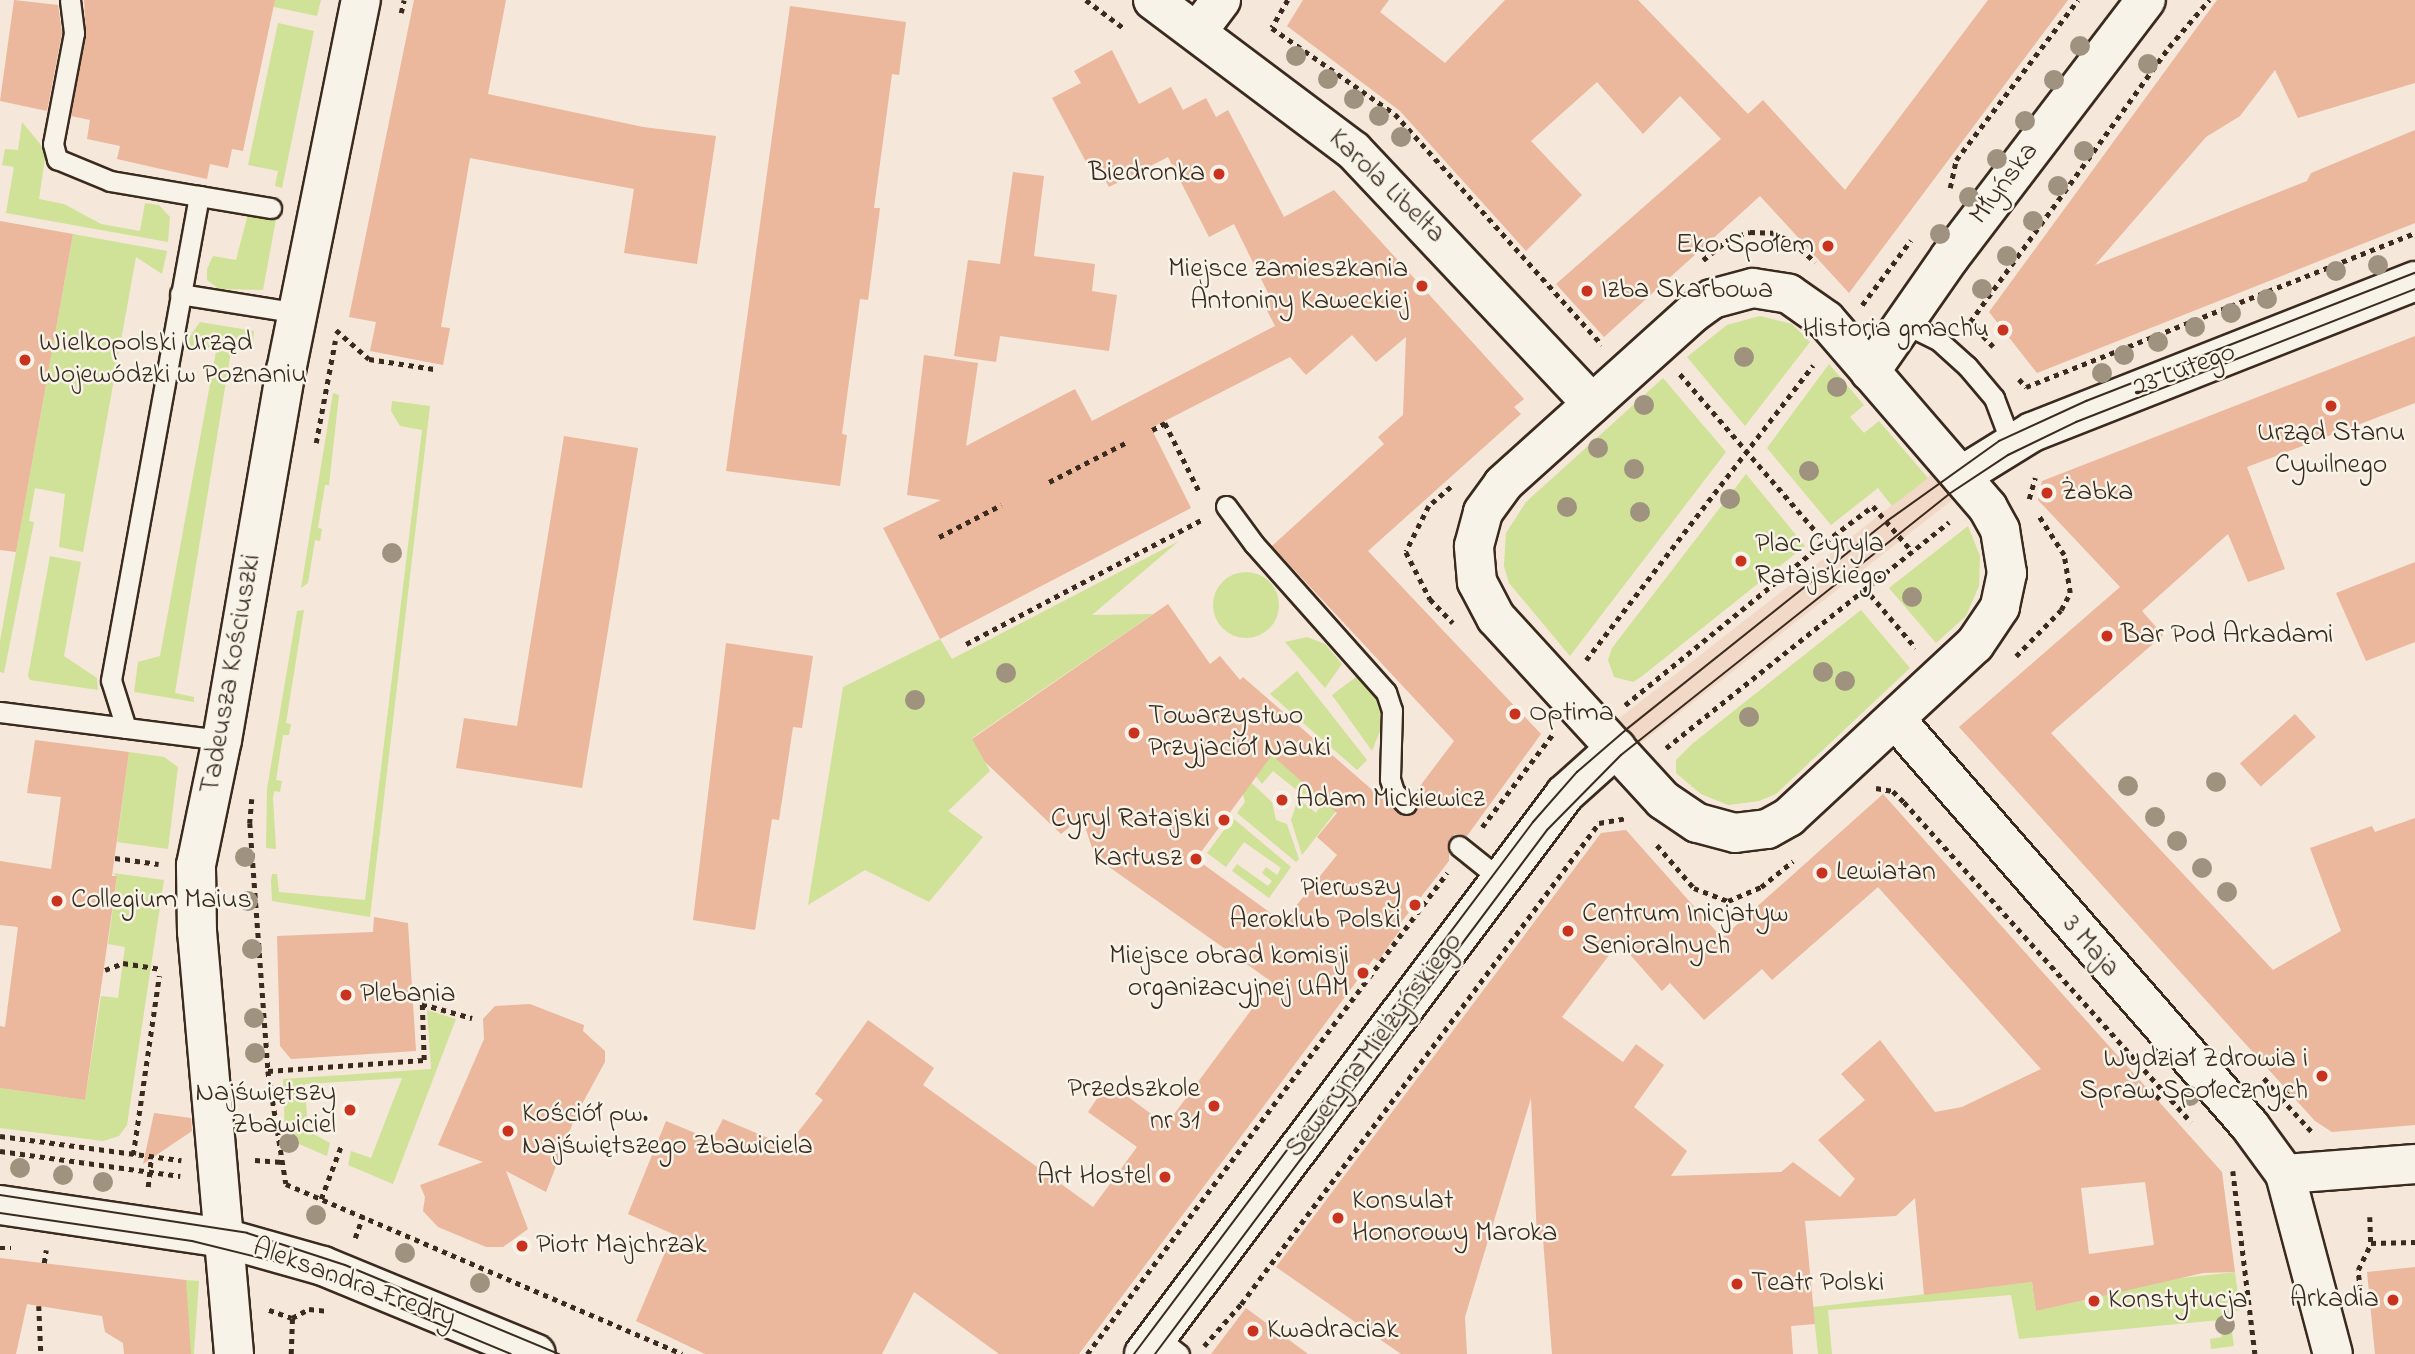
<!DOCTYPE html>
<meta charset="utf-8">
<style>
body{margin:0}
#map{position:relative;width:2415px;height:1354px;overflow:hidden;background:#f5e7d9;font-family:"Indie Flower",sans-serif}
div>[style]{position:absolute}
.built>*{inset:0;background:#f2d9c7;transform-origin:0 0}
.green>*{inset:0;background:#cfe297;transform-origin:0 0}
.round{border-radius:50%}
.building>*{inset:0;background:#ebb79d;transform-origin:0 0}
.path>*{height:4.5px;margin-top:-2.25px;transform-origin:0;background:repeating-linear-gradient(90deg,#3b2a1e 0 5px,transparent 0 10px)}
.roads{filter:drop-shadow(2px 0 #3b2a1e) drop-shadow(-2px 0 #3b2a1e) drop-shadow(0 2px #3b2a1e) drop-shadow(0 -2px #3b2a1e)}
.service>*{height:19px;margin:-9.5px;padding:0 9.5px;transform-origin:9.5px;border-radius:9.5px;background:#f7f3e8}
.minor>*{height:38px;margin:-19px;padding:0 19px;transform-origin:19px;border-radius:19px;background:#f7f3e8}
.tram>*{height:2px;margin:-1px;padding:0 1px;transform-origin:1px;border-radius:1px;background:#3b2a1e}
.trees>*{width:20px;height:20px;margin:-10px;border-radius:50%;background:#9f937f}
.dots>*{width:19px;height:19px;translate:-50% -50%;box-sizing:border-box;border:4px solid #f7f3e8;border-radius:50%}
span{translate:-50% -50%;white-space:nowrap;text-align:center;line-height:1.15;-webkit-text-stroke:5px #f7f3e8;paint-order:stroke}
.poi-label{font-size:28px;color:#3b2a1e}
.right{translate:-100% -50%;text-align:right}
.left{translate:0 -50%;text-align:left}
.street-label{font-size:28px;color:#3b2a1e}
</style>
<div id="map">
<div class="built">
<i style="left:1937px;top:470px;width:33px;height:411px;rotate:52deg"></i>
</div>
<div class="green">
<i style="clip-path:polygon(274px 0,321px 0,317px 16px,274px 7px)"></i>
<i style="clip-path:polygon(278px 23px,314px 31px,282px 188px,275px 186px,278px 171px,248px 165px)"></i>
<i style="clip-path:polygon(22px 122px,46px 151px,39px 199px,64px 204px,101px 224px,140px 231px,145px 203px,159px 205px,170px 217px,168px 242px,6px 213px,14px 167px,2px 165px,5px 149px,18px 150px)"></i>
<i style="clip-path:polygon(248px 214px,276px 219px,263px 290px,219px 289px,207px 280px,207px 269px,213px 256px,236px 260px)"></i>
<i style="clip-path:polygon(73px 234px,167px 251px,162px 274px,136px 257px,83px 552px,59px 547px,65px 494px,35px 488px,29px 521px,34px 522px,4px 673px,0 672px,0 641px)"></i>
<i style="clip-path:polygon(1760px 316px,1792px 324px,1810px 342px,1745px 426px,1687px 357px,1727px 325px)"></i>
<i style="clip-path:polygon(200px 322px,254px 331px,253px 341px,233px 339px,175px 693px,194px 697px,194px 702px,134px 692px,138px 662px,160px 656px,217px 346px,187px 352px,190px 336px)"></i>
<i style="clip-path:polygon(1829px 364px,1864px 405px,1850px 417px,1864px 433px,1879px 421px,1928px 478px,1892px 506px,1878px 488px,1831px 525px,1767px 448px)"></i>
<i style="clip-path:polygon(1663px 378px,1726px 452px,1570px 656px,1509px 583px,1504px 566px,1506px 533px,1526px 502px)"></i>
<i style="clip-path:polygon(333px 393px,339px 395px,329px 485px,325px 485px,318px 528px,322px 529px,320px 541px,315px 540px,308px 583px,301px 588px)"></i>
<i style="clip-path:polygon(392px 401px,430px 406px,370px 917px,272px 901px,271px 881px,272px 874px,277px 874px,279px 892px,365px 900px,422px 430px,400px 426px,391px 411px)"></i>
<i style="clip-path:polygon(1746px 474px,1805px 546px,1641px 677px,1633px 682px,1614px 677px,1608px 660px,1612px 648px)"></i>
<i style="clip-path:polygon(1968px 526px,1980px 556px,1979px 586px,1966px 616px,1936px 643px,1889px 588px)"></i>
<i style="clip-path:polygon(1179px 541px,1092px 615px,1153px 614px,972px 738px,990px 771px,948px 811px,983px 837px,929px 902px,865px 870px,808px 905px,843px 687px,940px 639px,952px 659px)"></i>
<i style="clip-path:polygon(50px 556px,81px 562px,64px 656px,97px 678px,98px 690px,30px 680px,28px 676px)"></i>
<i class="round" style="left:1213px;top:572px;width:66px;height:66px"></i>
<i style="clip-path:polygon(304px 610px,286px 723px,291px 724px,289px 735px,283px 735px,276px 780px,282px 781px,280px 792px,274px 791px,273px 798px,276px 849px,266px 848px,267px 789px,297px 611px)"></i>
<i style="clip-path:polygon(1861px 610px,1910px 668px,1776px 794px,1759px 801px,1728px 805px,1701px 794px,1676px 773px,1676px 760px,1692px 744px)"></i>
<i style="clip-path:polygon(1307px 637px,1325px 644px,1342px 664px,1325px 688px,1285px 642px)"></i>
<i style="clip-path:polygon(1297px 671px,1367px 760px,1357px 770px,1270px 694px)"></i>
<i style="clip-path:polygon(1356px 677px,1377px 700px,1381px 713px,1382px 726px,1372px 751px,1332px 695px)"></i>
<i style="clip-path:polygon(1239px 724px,1337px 810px,1302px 855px,1291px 820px,1296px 805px,1300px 800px,1316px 813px,1319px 808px,1273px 771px,1262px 784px,1250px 769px,1244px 776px,1272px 802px,1276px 820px,1287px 824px,1299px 859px,1296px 862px,1237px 813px,1245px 802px,1243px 794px,1194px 763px)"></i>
<i style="clip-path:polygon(129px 752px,164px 757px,178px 767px,168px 849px,117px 842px)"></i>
<i style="clip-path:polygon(1233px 818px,1291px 867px,1269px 898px,1232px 871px,1237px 864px,1268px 886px,1272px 881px,1262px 873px,1266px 867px,1277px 875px,1281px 868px,1244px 842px,1226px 867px,1207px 853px)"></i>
<i style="clip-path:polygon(113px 873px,164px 880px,127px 1125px,119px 1136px,103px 1141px,0 1128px,0 1088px,85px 1100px,101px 996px,118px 998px,125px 947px,108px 944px,117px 877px)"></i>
<i style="clip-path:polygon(427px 1010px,456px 1019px,393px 1184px,348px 1165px,351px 1151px,371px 1158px,402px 1078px,305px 1084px,308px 1131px,330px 1143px,327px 1156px,285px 1138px,283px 1079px,431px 1069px)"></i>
<i style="clip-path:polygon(2235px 1272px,2240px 1310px,2229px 1312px,2234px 1346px,2211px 1349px,2210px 1339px,2222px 1337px,2220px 1320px,2019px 1339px,2011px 1295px,1828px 1310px,1832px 1354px,1818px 1354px,1813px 1307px,2032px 1282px,2036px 1311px,2173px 1279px)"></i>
<i style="left:186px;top:1280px;width:13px;height:74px;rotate:4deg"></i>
</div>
<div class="building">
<i style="clip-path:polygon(14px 0,58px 5px,62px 33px,47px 111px,0 101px)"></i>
<i style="clip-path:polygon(84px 0,275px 0,243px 151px,232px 149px,228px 168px,210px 164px,207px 179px,161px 169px,117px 159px,120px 146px,87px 139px,90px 120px,71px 116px,86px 35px)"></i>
<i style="clip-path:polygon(414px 0,506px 0,488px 94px,643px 127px,716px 136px,697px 264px,624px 253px,634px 189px,470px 158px,441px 327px,450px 328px,443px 365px,370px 351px,376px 322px,349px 317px)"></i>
<i style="clip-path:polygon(1303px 0,1389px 0,1380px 12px,1445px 63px,1505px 0,1638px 0,1748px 114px,1763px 100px,1845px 190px,1988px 0,2068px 0,1849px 293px,1760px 196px,1604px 337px,1556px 284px,1721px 139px,1680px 96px,1643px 134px,1597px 82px,1531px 141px,1582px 195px,1526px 251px,1400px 111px,1287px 26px)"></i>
<i style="clip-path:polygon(2217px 0,2415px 0,2415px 83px,2298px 118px,2275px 70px,2240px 116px,2206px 137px,2095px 265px,2307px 181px,2311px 173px,2415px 130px,2415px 223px,2037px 373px,1989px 312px)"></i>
<i style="clip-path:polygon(790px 6px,906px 22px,899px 75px,892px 74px,874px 208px,880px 208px,868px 300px,860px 299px,842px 434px,847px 435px,840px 486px,726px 471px)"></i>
<i style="clip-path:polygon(evenodd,1112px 50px,1139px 104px,1171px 87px,1183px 110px,1206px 98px,1216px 117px,1228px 110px,1284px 217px,1334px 190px,1524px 399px,1514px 407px,1521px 414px,1368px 551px,1541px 734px,1467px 836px,1455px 834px,1449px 839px,1449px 861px,1399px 925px,1402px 927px,1378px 961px,1374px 958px,1079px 1354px,999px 1354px,914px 1292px,882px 1354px,705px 1354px,636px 1321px,673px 1234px,628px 1214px,666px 1121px,712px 1140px,723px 1119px,787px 1146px,823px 1100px,815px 1094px,868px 1020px,934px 1068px,923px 1085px,1093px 1207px,1137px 1147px,1088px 1112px,1108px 1082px,1166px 1125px,1272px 982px,1095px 857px,1082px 817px,1061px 834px,985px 762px,972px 739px,1168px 604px,1210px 664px,1220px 656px,1240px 680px,1243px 677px,1402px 816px,1415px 812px,1418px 802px,1414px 794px,1454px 741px,1272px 546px,1384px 444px,1378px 437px,1403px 415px,1406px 337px,1376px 362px,1352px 335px,1306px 375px,1290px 357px,1151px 428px,1191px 508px,940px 639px,883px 528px,941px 500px,907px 495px,924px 355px,978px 363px,966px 446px,1075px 389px,1092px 421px,1275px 326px,1261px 299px,1269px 295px,1234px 224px,1209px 237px,1168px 157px,1109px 187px,1093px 158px,1086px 162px,1052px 98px,1081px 83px,1074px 71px,1112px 50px,1272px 755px,1337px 813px,1317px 837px,1337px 855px,1283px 922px,1196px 859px,1272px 755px)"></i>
<i style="clip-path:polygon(1013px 172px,1044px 176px,1034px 256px,1095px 264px,1092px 291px,1117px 295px,1109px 351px,1000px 336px,996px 362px,954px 356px,968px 260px,1000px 264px)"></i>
<i style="clip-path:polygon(0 221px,73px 234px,16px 552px,0 550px)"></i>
<i style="clip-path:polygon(2415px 336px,2415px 403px,2247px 467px,2285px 569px,2248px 582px,2228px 534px,2142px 611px,2163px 635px,2051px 733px,2273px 970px,2341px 931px,2310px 848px,2372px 826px,2375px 832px,2415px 818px,2415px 1125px,2332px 1132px,2315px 1121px,1959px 727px,2120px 587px,2038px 500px,2042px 481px)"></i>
<i style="clip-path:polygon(564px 436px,638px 448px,582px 788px,456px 768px,464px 718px,517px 726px)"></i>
<i style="clip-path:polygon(2415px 562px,2415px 642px,2366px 661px,2336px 593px)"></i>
<i style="clip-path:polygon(726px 643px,813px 656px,802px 728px,793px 727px,779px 820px,772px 819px,755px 930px,693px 920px)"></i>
<i style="left:2295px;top:714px;width:31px;height:74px;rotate:48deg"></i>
<i style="clip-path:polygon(35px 740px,129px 752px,112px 876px,117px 876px,85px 1100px,0 1088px,0 1026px,5px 1027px,18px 927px,0 925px,0 861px,51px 869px,61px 797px,27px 793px)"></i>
<i style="clip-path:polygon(evenodd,1883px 794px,2222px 1172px,2235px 1272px,2203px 1273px,2036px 1311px,2032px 1282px,1924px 1295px,1915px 1198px,1896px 1216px,1805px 1221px,1815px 1324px,1791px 1326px,1793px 1354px,1552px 1354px,1543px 1239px,1537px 1240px,1531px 1098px,1465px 1317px,1467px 1354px,1401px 1354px,1276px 1267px,1601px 833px,1626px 830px,1722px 938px,1883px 794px,1878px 887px,2041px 1069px,1962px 1107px,1935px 1112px,1880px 1040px,1841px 1074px,1865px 1100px,1818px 1140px,1855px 1179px,1840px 1197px,1793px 1162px,1781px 1172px,1671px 1176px,1687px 1151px,1634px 1107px,1664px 1065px,1636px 1044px,1623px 1062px,1562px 1017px,1619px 942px,1662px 991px,1670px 983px,1704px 1020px,1762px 969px,1772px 980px,1878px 887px,1883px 794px,2145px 1182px,2154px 1245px,2089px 1254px,2081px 1188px,2145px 1182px)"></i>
<i style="clip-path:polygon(374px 917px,408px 923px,416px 1051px,291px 1059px,280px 1046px,277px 936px,373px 932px)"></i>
<i style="clip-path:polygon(530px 1004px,584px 1025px,583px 1031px,605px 1051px,605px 1062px,576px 1115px,546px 1192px,506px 1171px,528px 1229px,503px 1247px,486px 1247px,438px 1227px,423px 1211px,425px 1197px,420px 1185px,483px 1162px,438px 1145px,484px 1039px,483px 1019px,495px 1006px)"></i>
<i style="clip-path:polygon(154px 1113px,191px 1118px,192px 1131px,143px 1164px)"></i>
<i style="clip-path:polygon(0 1258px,186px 1280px,191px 1354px,124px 1354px,123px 1343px,105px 1332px,102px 1316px,27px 1304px,16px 1354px,0 1354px)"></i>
<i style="clip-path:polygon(2415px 1267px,2415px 1354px,2375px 1354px,2367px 1272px)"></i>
<i style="clip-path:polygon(1246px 1308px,1308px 1354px,1211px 1354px)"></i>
</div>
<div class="path">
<i style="left:1086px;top:0;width:49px;rotate:36.6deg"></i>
<i style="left:1288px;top:0;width:32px;rotate:120deg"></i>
<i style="left:1272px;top:28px;width:150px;rotate:35deg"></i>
<i style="left:1395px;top:114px;width:310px;rotate:48.1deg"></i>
<i style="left:401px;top:13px;width:13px;rotate:-77deg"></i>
<i style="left:1950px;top:188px;width:29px;rotate:-78deg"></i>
<i style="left:1956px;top:160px;width:201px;rotate:-52.7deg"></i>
<i style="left:1703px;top:260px;width:33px;rotate:-39deg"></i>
<i style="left:1729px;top:239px;width:22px;rotate:-18deg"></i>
<i style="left:1750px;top:232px;width:23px;rotate:2deg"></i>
<i style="left:1773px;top:233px;width:22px;rotate:24deg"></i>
<i style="left:1793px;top:242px;width:30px;rotate:42deg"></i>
<i style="left:1862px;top:305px;width:81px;rotate:-53deg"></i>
<i style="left:336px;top:330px;width:44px;rotate:41.3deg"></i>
<i style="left:369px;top:359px;width:66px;rotate:8.7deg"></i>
<i style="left:1993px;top:347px;width:34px;rotate:-133deg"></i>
<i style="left:1970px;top:322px;width:339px;rotate:-54.1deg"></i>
<i style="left:2169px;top:47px;width:62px;rotate:-49.6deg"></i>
<i style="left:1680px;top:374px;width:222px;rotate:49.2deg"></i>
<i style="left:1825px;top:542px;width:60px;rotate:-36.9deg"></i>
<i style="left:1873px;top:506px;width:60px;rotate:49.1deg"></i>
<i style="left:2019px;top:379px;width:11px;rotate:49deg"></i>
<i style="left:2026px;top:387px;width:418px;rotate:-21.6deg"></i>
<i style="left:1152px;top:430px;width:15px;rotate:-28deg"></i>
<i style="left:1165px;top:423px;width:78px;rotate:63.4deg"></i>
<i style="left:316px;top:443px;width:104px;rotate:-79.4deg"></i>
<i style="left:1049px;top:482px;width:88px;rotate:-27.1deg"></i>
<i style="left:1451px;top:487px;width:29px;rotate:139deg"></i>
<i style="left:1429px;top:506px;width:51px;rotate:116.6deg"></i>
<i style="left:1406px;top:552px;width:53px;rotate:62.9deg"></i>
<i style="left:1430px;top:599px;width:33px;rotate:46deg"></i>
<i style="left:2029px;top:499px;width:22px;rotate:-74deg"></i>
<i style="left:939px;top:537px;width:70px;rotate:-27.3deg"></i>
<i style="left:1864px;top:587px;width:80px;rotate:49.6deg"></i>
<i style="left:966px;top:644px;width:268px;rotate:-27.8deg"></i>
<i style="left:2016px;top:656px;width:64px;rotate:-45.6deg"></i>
<i style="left:2061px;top:610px;width:19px;rotate:-62deg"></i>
<i style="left:2070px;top:593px;width:38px;rotate:-99deg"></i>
<i style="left:2064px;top:555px;width:48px;rotate:-123deg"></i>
<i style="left:1586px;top:660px;width:372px;rotate:-52.4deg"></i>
<i style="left:1625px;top:705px;width:258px;rotate:-39.2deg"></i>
<i style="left:1666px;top:748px;width:362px;rotate:-38.6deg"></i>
<i style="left:1876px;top:788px;width:17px;rotate:10deg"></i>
<i style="left:1893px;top:791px;width:16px;rotate:45deg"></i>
<i style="left:1904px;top:802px;width:430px;rotate:48.1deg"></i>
<i style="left:252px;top:799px;width:24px;rotate:95deg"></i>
<i style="left:250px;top:823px;width:249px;rotate:85.8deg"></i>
<i style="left:268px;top:1071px;width:114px;rotate:80.9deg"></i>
<i style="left:286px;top:1184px;width:431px;rotate:23.2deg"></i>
<i style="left:1482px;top:827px;width:116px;rotate:-52.7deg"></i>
<i style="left:1657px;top:845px;width:57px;rotate:49.3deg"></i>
<i style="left:1694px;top:888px;width:36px;rotate:21deg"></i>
<i style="left:1728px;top:901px;width:36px;rotate:-23deg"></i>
<i style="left:1761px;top:887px;width:41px;rotate:-39.1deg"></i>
<i style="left:115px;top:858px;width:44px;rotate:7.8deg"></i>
<i style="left:105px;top:970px;width:19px;rotate:-21deg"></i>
<i style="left:123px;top:963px;width:37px;rotate:9deg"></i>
<i style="left:268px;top:1071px;width:156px;rotate:-4deg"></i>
<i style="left:424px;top:1060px;width:56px;rotate:-92deg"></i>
<i style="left:422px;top:1004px;width:52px;rotate:15.6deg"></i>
<i style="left:2264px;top:1078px;width:26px;rotate:50deg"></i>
<i style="left:2281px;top:1098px;width:3px;rotate:135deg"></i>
<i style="left:2289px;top:1092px;width:10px;rotate:143deg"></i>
<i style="left:2281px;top:1098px;width:46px;rotate:47.6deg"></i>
<i style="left:2156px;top:1099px;width:10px;rotate:-45deg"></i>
<i style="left:0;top:1136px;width:183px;rotate:7.6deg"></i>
<i style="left:0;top:1151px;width:182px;rotate:7.9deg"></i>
<i style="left:133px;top:1155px;width:181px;rotate:-81.7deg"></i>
<i style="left:255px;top:1160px;width:27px;rotate:4deg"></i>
<i style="left:2233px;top:1171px;width:184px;rotate:83.1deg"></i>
<i style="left:148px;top:1187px;width:30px;rotate:-84deg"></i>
<i style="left:321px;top:1199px;width:57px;rotate:-69.3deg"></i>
<i style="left:2370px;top:1217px;width:26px;rotate:88deg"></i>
<i style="left:355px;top:1238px;width:23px;rotate:-70deg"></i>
<i style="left:0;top:1248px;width:11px"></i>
<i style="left:44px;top:1263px;width:13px;rotate:-81deg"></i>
<i style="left:2361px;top:1300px;width:30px;rotate:-96deg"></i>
<i style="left:2358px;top:1270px;width:30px;rotate:-64deg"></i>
<i style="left:2371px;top:1243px;width:44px;rotate:-1.3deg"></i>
<i style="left:39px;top:1306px;width:48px;rotate:87.6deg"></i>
<i style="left:269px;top:1310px;width:24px;rotate:19deg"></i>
<i style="left:292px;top:1318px;width:19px;rotate:-28deg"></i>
<i style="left:309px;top:1309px;width:18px;rotate:6deg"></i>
<i style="left:1204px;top:1346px;width:56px;rotate:-48.6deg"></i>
<i style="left:1241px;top:1304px;width:600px;rotate:-53.34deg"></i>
<i style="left:1599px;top:823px;width:28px;rotate:-10deg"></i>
<i style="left:291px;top:1354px;width:36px;rotate:-88deg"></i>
<i style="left:1087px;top:1354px;width:601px;rotate:-53.19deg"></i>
</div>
<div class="roads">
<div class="service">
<i style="left:70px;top:0;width:33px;rotate:83deg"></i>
<i style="left:74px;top:33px;width:113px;rotate:100.7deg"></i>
<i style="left:53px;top:144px;width:16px;rotate:75deg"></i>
<i style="left:57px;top:159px;width:57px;rotate:22.5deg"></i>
<i style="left:110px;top:181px;width:90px;rotate:9.6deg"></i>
<i style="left:180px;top:294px;width:121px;rotate:9.1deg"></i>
<i style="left:1903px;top:323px;width:39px;rotate:26deg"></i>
<i style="left:1938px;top:340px;width:39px;rotate:42deg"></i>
<i style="left:1967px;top:366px;width:42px;rotate:49.8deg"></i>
<i style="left:1994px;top:398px;width:48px;rotate:69.3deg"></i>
<i style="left:1226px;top:506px;width:47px;rotate:53.6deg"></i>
<i style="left:1254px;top:544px;width:198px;rotate:48.3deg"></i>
<i style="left:1386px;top:692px;width:19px;rotate:72deg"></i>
<i style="left:1392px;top:710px;width:69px;rotate:91.7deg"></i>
<i style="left:1390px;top:779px;width:14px;rotate:73deg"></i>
<i style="left:1394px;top:792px;width:17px;rotate:45deg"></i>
<i style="left:0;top:712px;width:224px;rotate:7.2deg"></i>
<i style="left:126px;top:728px;width:50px;rotate:-107.4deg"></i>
<i style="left:111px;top:680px;width:492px;rotate:-79.7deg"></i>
<i style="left:199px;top:196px;width:73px;rotate:9.5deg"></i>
<i style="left:1459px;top:846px;width:53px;rotate:38.8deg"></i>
<i style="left:1157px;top:1337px;width:28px;rotate:38deg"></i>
</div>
<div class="minor">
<i style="left:1153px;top:0;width:251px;rotate:36.9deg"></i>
<i style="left:1354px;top:151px;width:347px;rotate:46.7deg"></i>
<i style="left:1197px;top:32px;width:40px;rotate:-53deg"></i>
<i style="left:1753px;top:288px;width:36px;rotate:9deg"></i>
<i style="left:1789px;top:294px;width:45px;rotate:35.1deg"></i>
<i style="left:1826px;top:320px;width:248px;rotate:49.2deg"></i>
<i style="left:1988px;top:508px;width:25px;rotate:61deg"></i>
<i style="left:2000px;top:530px;width:44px;rotate:80.8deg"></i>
<i style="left:2007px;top:573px;width:35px;rotate:102deg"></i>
<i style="left:2000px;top:607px;width:45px;rotate:124deg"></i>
<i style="left:1975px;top:644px;width:254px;rotate:137.1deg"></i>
<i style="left:1789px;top:817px;width:25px;rotate:151deg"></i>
<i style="left:1767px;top:829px;width:32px;rotate:173deg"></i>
<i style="left:1735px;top:833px;width:39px;rotate:-165deg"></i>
<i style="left:1697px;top:823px;width:41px;rotate:-145.9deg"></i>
<i style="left:1663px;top:800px;width:247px;rotate:-132.5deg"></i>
<i style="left:1496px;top:618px;width:41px;rotate:-117.8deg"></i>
<i style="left:1477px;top:582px;width:36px;rotate:-95deg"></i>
<i style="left:1474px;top:546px;width:35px;rotate:-75deg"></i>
<i style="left:1483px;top:512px;width:34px;rotate:-54deg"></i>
<i style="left:1503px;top:484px;width:256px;rotate:-42deg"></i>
<i style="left:1693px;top:313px;width:24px;rotate:-36deg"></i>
<i style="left:1712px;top:299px;width:42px;rotate:-15deg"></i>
<i style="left:1870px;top:372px;width:140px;rotate:-55.2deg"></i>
<i style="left:1950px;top:257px;width:323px;rotate:-52.7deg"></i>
<i style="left:1961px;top:476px;width:84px;rotate:-31.8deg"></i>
<i style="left:2032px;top:432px;width:412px;rotate:-21.5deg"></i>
<i style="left:1895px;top:719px;width:540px;rotate:48.9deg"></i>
<i style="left:2250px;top:1126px;width:59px;rotate:53.9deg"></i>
<i style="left:2285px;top:1174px;width:186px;rotate:75.1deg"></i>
<i style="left:2285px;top:1174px;width:130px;rotate:-4.4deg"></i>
<i style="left:0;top:1205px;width:226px;rotate:8.4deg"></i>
<i style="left:224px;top:1238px;width:103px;rotate:15.8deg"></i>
<i style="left:323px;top:1266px;width:230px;rotate:22.4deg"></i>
<i style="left:234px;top:1354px;width:424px;rotate:-95deg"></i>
<i style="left:197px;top:932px;width:67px;rotate:-90.9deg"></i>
<i style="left:196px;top:865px;width:128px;rotate:-78.3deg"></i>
<i style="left:222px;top:740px;width:375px;rotate:-80.2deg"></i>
<i style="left:286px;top:371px;width:379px;rotate:-78.6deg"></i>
<i style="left:1144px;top:1354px;width:701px;rotate:-53.06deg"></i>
<i style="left:1565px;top:794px;width:69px;rotate:-42deg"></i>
</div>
</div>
<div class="tram">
<i style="left:0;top:1195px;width:250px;rotate:8.7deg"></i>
<i style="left:247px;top:1233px;width:103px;rotate:18.1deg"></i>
<i style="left:345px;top:1265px;width:232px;rotate:22.6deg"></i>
<i style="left:0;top:1213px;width:194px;rotate:8.3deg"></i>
<i style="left:192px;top:1241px;width:88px;rotate:13.9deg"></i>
<i style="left:277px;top:1262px;width:64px;rotate:18.2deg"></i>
<i style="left:338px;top:1282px;width:187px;rotate:22.6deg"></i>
<i style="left:1134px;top:1354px;width:665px;rotate:-53.13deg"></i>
<i style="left:1533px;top:822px;width:67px;rotate:-48.7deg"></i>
<i style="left:1577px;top:772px;width:67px;rotate:-40.8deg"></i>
<i style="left:1628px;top:728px;width:332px;rotate:-38.6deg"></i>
<i style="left:1887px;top:521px;width:138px;rotate:-35.5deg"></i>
<i style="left:1999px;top:441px;width:96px;rotate:-24.7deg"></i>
<i style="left:2086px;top:401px;width:353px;rotate:-21.3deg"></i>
<i style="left:1155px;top:1354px;width:654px;rotate:-53.2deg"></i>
<i style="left:1547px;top:830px;width:105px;rotate:-45.4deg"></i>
<i style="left:1621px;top:755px;width:419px;rotate:-38.5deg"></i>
<i style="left:1949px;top:494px;width:71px;rotate:-33.5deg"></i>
<i style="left:2008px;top:455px;width:76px;rotate:-25.9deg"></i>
<i style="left:2076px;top:422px;width:364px;rotate:-21.4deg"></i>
</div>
<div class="trees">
<i style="left:2080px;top:46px"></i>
<i style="left:1296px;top:56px"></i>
<i style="left:2148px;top:64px"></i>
<i style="left:1328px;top:79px"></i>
<i style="left:2054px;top:80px"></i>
<i style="left:1354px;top:99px"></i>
<i style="left:1379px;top:116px"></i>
<i style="left:2025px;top:121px"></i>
<i style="left:1401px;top:137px"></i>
<i style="left:2084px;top:151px"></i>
<i style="left:1997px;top:159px"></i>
<i style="left:2058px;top:186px"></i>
<i style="left:1969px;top:197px"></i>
<i style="left:2033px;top:221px"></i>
<i style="left:1940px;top:234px"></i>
<i style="left:2007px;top:256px"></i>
<i style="left:2378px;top:265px"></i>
<i style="left:2336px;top:271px"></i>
<i style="left:1982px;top:289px"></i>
<i style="left:2267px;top:299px"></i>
<i style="left:2231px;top:313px"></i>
<i style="left:2195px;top:327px"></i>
<i style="left:2158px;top:342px"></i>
<i style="left:2124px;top:355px"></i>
<i style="left:1744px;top:357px"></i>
<i style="left:2102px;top:373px"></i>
<i style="left:1837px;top:387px"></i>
<i style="left:1644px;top:405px"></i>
<i style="left:1598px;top:448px"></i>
<i style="left:1634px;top:469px"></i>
<i style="left:1809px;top:471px"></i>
<i style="left:1730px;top:499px"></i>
<i style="left:1567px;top:507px"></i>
<i style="left:1640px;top:512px"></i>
<i style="left:392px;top:553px"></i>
<i style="left:1912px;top:597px"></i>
<i style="left:1823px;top:672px"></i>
<i style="left:1006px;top:673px"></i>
<i style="left:1845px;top:681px"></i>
<i style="left:915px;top:700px"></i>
<i style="left:1749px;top:717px"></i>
<i style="left:2216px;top:782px"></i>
<i style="left:2128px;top:786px"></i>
<i style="left:2155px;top:817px"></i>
<i style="left:2177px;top:841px"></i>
<i style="left:245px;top:857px"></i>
<i style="left:2202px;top:868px"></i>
<i style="left:2227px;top:892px"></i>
<i style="left:248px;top:901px"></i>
<i style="left:252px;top:949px"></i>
<i style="left:254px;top:1018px"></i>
<i style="left:255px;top:1053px"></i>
<i style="left:2190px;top:1096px"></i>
<i style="left:289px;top:1143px"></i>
<i style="left:20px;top:1168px"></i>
<i style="left:63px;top:1175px"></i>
<i style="left:103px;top:1182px"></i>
<i style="left:316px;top:1215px"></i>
<i style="left:405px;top:1253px"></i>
<i style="left:480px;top:1283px"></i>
<i style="left:2225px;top:1325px"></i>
</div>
<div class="dots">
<i style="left:1219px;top:174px;background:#c8321e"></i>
<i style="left:1828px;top:246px;background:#c8321e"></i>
<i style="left:1422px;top:286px;background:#c8321e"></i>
<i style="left:1587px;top:291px;background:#c8321e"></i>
<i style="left:2003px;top:330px;background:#c8321e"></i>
<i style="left:25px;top:360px;background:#c8321e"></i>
<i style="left:2331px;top:406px;background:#c8321e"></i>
<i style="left:2047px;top:493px;background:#c8321e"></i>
<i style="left:1741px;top:561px;background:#c8321e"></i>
<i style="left:2107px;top:636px;background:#c8321e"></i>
<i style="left:1515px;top:714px;background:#c8321e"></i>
<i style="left:1134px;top:733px;background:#c8321e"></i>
<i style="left:1282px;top:800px;background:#c8321e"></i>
<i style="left:1224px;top:820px;background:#c8321e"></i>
<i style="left:1196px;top:859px;background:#c8321e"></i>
<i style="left:1822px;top:873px;background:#c8321e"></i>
<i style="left:57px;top:901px;background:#c8321e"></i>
<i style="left:1415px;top:905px;background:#c8321e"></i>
<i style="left:1568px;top:931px;background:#c8321e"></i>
<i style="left:1363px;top:973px;background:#c8321e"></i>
<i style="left:346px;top:995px;background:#c8321e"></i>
<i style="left:2322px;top:1076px;background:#c8321e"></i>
<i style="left:1214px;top:1106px;background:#c8321e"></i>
<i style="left:350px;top:1110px;background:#c8321e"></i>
<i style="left:508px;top:1131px;background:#c8321e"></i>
<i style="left:1165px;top:1177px;background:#c8321e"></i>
<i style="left:1338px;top:1218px;background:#c8321e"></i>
<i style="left:522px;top:1246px;background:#c8321e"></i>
<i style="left:1737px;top:1284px;background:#c8321e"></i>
<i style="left:2393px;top:1300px;background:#c8321e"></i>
<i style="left:2094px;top:1301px;background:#c8321e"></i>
<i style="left:1253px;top:1331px;background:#c8321e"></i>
</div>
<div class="poi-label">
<span class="right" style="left:1205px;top:174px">Biedronka</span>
<span class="right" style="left:1814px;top:246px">Eko Społem</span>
<span class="right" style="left:1408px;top:286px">Miejsce zamieszkania<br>Antoniny Kaweckiej</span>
<span class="left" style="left:1601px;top:291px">Izba Skarbowa</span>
<span class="right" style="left:1989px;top:330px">Historia gmachu</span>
<span class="left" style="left:39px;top:360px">Wielkopolski Urząd<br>Wojewódzki w Poznaniu</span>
<span style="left:2331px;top:450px">Urząd Stanu<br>Cywilnego</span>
<span class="left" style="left:2061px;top:493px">Żabka</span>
<span class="left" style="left:1755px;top:561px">Plac Cyryla<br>Ratajskiego</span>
<span class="left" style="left:2121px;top:636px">Bar Pod Arkadami</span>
<span class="left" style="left:1529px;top:714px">Optima</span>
<span class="left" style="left:1148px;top:733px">Towarzystwo<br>Przyjaciół Nauki</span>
<span class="left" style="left:1296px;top:800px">Adam Mickiewicz</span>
<span class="right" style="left:1210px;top:820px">Cyryl Ratajski</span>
<span class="right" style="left:1182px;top:859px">Kartusz</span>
<span class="left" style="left:1836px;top:873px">Lewiatan</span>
<span class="right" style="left:1401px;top:905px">Pierwszy<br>Aeroklub Polski</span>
<span class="left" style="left:71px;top:901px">Collegium Maius</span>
<span class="left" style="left:1582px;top:931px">Centrum Inicjatyw<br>Senioralnych</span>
<span class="right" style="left:1349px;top:973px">Miejsce obrad komisji<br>organizacyjnej UAM</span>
<span class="left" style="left:360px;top:995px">Plebania</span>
<span class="right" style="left:2308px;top:1076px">Wydział Zdrowia i<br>Spraw Społecznych</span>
<span class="right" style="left:1200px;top:1106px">Przedszkole<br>nr 31</span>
<span class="right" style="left:336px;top:1110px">Najświętszy<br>Zbawiciel</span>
<span class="left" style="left:522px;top:1131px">Kościół pw.<br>Najświętszego Zbawiciela</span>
<span class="right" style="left:1151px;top:1177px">Art Hostel</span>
<span class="left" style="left:1352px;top:1218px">Konsulat<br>Honorowy Maroka</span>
<span class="left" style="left:536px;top:1246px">Piotr Majchrzak</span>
<span class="left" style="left:1751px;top:1284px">Teatr Polski</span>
<span class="right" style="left:2379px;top:1300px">Arkadia</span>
<span class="left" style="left:2108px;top:1301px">Konstytucja</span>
<span class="left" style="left:1267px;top:1331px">Kwadraciak</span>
</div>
<div class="street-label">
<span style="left:2005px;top:184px;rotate:-53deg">Młyńska</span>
<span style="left:1386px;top:187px;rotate:44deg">Karola Libelta</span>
<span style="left:2184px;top:371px;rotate:-21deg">23 Lutego</span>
<span style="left:232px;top:674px;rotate:-80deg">Tadeusza Kościuszki</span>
<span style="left:2090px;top:947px;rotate:49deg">3 Maja</span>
<span style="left:1375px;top:1046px;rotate:-53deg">Seweryna Mielżyńskiego</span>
<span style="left:354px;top:1284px;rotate:20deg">Aleksandra Fredry</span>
</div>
</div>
